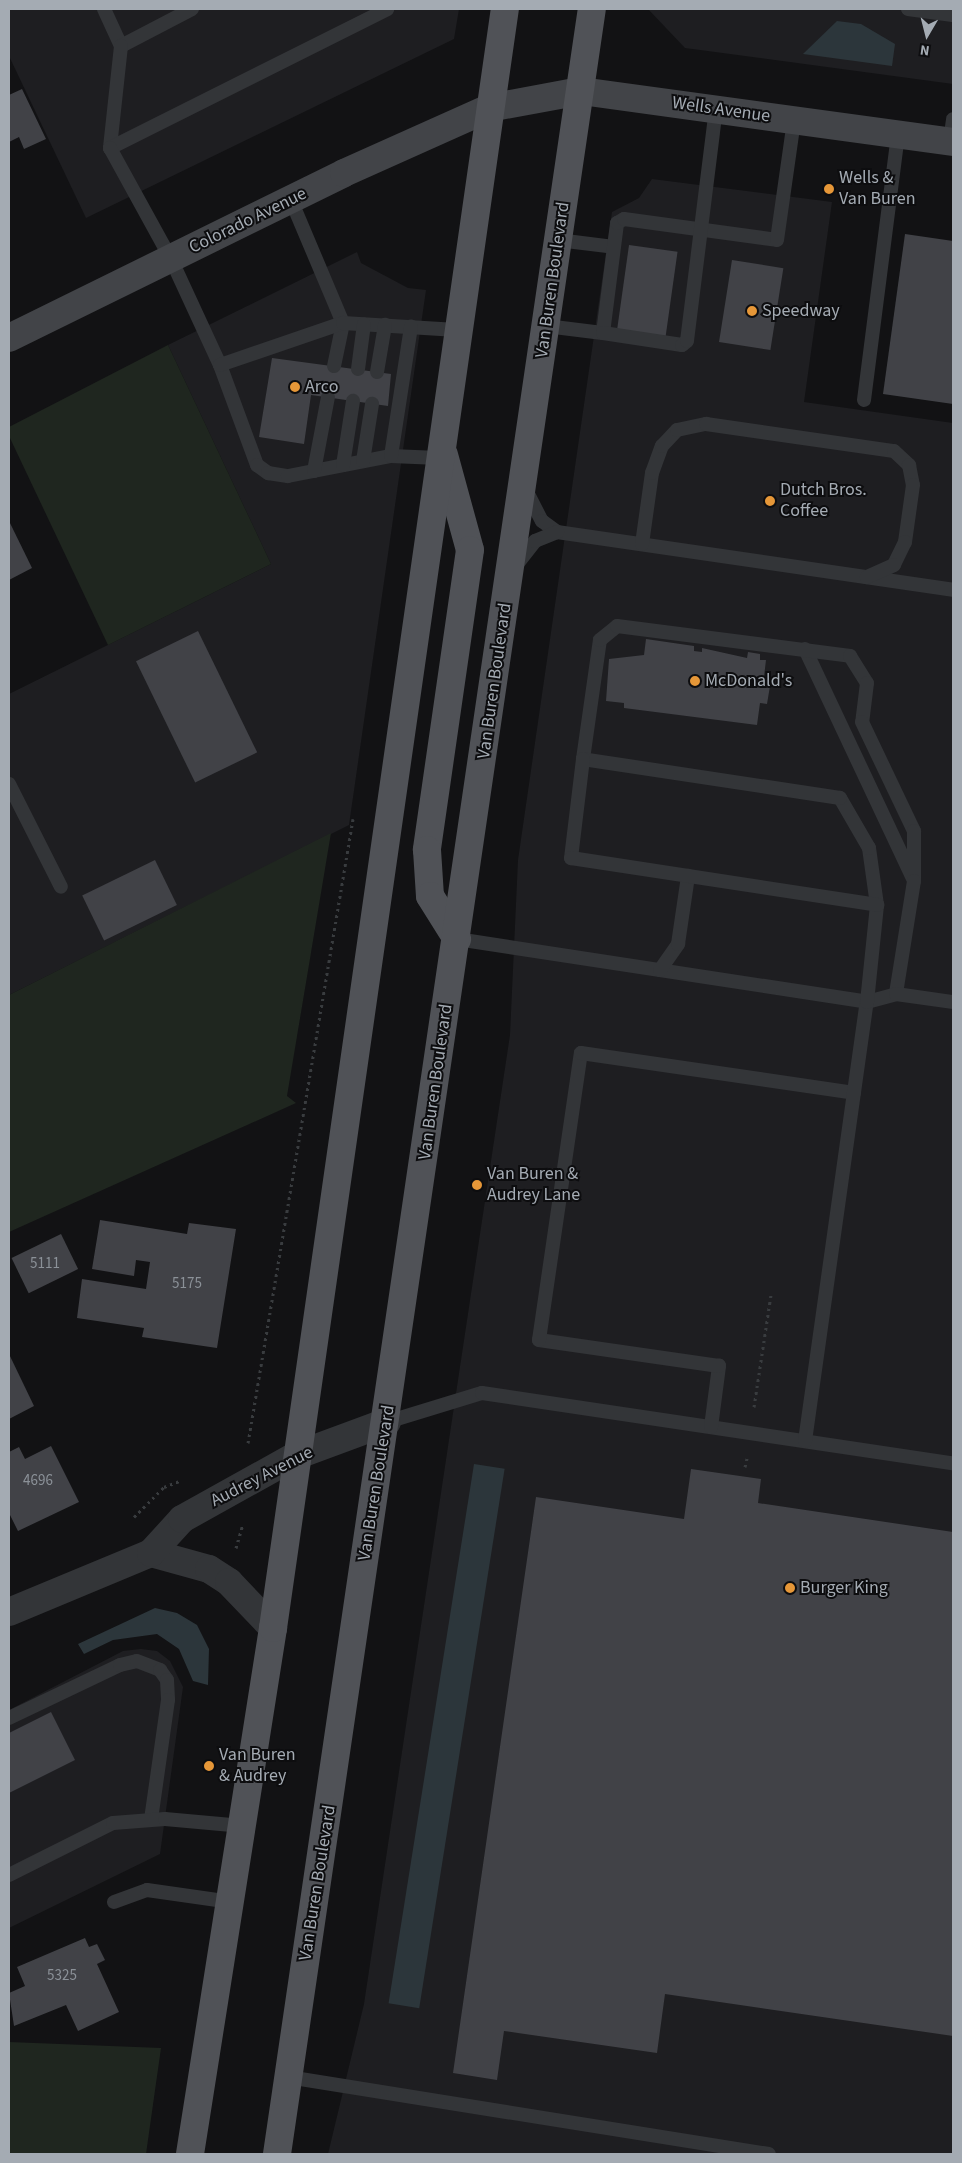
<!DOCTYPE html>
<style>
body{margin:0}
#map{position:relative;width:962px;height:2163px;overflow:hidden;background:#121214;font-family:"Source Sans 3",sans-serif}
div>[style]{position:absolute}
.built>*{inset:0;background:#1e1e21}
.green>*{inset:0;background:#1f261f}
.water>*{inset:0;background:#2c363b;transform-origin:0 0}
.building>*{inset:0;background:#414247;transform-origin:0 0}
.path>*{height:3px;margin-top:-1.5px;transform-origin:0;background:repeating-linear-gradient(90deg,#393c3f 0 2.5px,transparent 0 6.5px)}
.lane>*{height:14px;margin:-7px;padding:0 7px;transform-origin:7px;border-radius:7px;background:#333538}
.street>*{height:28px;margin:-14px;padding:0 14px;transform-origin:14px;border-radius:14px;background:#333538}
.secondary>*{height:28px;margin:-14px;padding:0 14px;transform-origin:14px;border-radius:14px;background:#424448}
.primary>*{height:28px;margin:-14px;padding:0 14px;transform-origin:14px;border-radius:14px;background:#505257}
.dots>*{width:14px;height:14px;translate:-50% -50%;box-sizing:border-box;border:2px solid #0d0d0f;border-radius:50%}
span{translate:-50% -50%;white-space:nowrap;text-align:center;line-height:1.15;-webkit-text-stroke:4px #0d0d0f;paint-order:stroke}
.number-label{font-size:15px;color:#8b9198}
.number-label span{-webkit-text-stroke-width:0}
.street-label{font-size:18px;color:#a4abb3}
.poi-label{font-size:18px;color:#a4abb3}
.left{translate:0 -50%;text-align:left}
.frame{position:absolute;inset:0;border:10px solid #a4abb3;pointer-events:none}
.north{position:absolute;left:902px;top:10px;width:50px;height:50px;-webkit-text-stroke:4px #0d0d0f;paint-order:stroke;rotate:188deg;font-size:14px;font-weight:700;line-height:20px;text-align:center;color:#a4abb3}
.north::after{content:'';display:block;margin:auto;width:18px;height:22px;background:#a4abb3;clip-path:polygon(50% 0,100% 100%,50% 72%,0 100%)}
</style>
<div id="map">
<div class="built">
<i style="clip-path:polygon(9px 9px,459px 9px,454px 39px,86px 218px,9px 56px)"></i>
<i style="clip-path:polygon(648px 9px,953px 9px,953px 84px,685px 48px)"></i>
<i style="clip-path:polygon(652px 179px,832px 202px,804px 402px,953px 423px,953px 2154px,328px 2154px,364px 2004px,510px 1035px,518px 860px,607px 246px,612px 212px,639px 198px)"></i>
<i style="clip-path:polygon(357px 252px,361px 263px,408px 288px,426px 290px,349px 825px,9px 995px,9px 694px,271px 564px,168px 345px)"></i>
<i style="clip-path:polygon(141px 1649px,157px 1651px,170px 1661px,183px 1687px,160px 1854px,9px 1928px,9px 1710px,123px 1651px)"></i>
</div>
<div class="green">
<i style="clip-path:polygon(168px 345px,271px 564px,108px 645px,9px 436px,9px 427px)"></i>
<i style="clip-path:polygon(331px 833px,287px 1096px,296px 1103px,9px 1232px,9px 995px)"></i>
<i style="clip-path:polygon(9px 2042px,161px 2048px,146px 2154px,9px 2154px)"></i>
</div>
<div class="water">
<i style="clip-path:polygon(837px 21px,861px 24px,895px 44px,892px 66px,803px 54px)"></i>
<i style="left:474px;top:1464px;width:31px;height:546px;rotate:9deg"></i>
<i style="clip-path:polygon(155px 1608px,177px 1613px,197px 1625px,209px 1649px,208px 1685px,193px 1681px,179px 1649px,157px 1634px,113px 1640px,84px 1654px,78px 1644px)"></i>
</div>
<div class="building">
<i style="clip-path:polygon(22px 89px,46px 139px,24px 149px,19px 137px,9px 142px,9px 95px)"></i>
<i style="clip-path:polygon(905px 234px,953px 241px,953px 404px,883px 394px)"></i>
<i style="left:629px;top:245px;width:49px;height:85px;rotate:8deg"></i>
<i style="left:732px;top:260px;width:52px;height:83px;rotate:9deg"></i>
<i style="clip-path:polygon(272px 358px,391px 374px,388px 406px,311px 395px,304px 444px,259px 437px)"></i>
<i style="clip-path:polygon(9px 521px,32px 568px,9px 580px)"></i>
<i style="left:198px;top:631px;width:135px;height:69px;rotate:64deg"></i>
<i style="clip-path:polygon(646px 639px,694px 646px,694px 651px,702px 652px,702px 648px,747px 658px,748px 652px,760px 654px,760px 660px,766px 660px,763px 685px,770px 686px,767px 704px,760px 703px,757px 725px,624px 708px,624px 703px,606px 701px,609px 659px,644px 655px)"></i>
<i style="left:155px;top:860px;width:50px;height:81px;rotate:64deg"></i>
<i style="clip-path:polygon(100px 1220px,187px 1234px,189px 1223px,236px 1229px,217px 1348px,142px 1337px,144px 1328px,77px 1318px,82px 1279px,146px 1289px,150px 1262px,136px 1260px,134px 1276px,92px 1269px)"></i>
<i style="left:61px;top:1234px;width:39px;height:55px;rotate:64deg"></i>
<i style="clip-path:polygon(9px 1354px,34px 1406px,9px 1419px)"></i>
<i style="clip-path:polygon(51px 1446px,79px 1502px,18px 1531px,9px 1513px,9px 1452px,19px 1447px,25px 1459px)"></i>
<i style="clip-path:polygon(691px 1469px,761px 1479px,758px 1503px,953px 1532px,953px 2036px,665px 1994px,657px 2053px,504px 2031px,497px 2080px,453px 2073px,536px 1497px,684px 1519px)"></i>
<i style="clip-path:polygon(51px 1712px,75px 1760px,9px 1793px,9px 1733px)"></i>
<i style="clip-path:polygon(85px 1938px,89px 1947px,97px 1944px,105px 1960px,97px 1964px,119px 2012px,78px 2031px,66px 2005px,14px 2026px,9px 1993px,25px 1986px,17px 1967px)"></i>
</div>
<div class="path">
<i style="left:754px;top:1407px;width:114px;rotate:-81.4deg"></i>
<i style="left:248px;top:1443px;width:633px;rotate:-80.45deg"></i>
<i style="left:745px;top:1467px;width:9px;rotate:-77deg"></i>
<i style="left:134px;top:1517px;width:42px;rotate:-45deg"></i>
<i style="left:164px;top:1487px;width:17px;rotate:-21deg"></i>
<i style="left:236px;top:1548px;width:25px;rotate:-74deg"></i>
</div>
<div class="lane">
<i style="left:104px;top:9px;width:41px;rotate:65.3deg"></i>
<i style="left:192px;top:9px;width:80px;rotate:152.5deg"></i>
<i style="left:121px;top:46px;width:103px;rotate:96.2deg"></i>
<i style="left:110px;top:148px;width:310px;rotate:-26.6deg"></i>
<i style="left:908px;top:9px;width:45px;rotate:7.6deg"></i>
<i style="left:950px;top:141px;width:22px;rotate:-82deg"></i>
<i style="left:110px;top:148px;width:127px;rotate:61.2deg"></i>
<i style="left:171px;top:259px;width:117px;rotate:65.2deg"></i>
<i style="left:220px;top:365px;width:107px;rotate:69.7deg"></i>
<i style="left:257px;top:465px;width:14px;rotate:36deg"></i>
<i style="left:268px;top:473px;width:20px;rotate:9deg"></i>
<i style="left:288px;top:476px;width:105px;rotate:-11deg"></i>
<i style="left:391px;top:456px;width:48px;rotate:2.4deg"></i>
<i style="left:291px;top:200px;width:134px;rotate:67.1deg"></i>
<i style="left:343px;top:323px;width:44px;rotate:101.8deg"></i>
<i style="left:558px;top:240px;width:56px;rotate:7.1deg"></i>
<i style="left:546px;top:326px;width:57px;rotate:7deg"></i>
<i style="left:603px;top:333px;width:111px;rotate:-82.7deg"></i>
<i style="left:617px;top:223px;width:8px;rotate:-30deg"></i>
<i style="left:624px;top:219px;width:154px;rotate:7.8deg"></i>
<i style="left:777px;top:240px;width:121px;rotate:-81.9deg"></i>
<i style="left:603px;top:333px;width:80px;rotate:8.6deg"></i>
<i style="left:682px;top:345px;width:6px;rotate:-39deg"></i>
<i style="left:687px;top:341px;width:234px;rotate:-82.9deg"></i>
<i style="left:220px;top:365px;width:130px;rotate:-18.9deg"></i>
<i style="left:343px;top:323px;width:114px;rotate:3.5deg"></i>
<i style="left:358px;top:369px;width:45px;rotate:-82.4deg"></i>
<i style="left:377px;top:372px;width:48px;rotate:-80.3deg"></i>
<i style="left:864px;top:400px;width:268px;rotate:-82.7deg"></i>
<i style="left:391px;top:456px;width:131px;rotate:-81.2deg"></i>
<i style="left:363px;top:461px;width:58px;rotate:-81deg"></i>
<i style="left:343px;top:465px;width:65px;rotate:-81.1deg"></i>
<i style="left:314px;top:471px;width:75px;rotate:-79.3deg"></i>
<i style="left:526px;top:490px;width:35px;rotate:63deg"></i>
<i style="left:542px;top:521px;width:19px;rotate:36deg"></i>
<i style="left:557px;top:532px;width:400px;rotate:8.3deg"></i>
<i style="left:642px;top:544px;width:72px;rotate:-82deg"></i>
<i style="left:652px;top:473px;width:29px;rotate:-70deg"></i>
<i style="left:662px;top:446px;width:22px;rotate:-47deg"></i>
<i style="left:677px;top:430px;width:30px;rotate:-12deg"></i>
<i style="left:706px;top:424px;width:190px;rotate:8.2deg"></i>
<i style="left:894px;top:451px;width:21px;rotate:43deg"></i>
<i style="left:909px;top:465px;width:20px;rotate:79deg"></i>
<i style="left:913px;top:485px;width:58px;rotate:98deg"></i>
<i style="left:905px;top:542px;width:25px;rotate:116deg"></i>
<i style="left:894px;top:565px;width:30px;rotate:156deg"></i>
<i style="left:518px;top:563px;width:28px;rotate:-52deg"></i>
<i style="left:535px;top:541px;width:24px;rotate:-22deg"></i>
<i style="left:805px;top:649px;width:253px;rotate:64.8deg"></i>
<i style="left:583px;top:759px;width:120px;rotate:-81.9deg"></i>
<i style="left:600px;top:640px;width:22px;rotate:-39deg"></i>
<i style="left:617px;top:626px;width:235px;rotate:7.3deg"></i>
<i style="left:850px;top:656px;width:32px;rotate:58deg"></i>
<i style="left:867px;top:683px;width:39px;rotate:97deg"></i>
<i style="left:862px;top:722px;width:121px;rotate:64.5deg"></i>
<i style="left:914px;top:831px;width:50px;rotate:90deg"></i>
<i style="left:914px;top:881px;width:114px;rotate:99.1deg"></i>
<i style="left:9px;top:784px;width:115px;rotate:63.2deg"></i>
<i style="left:457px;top:939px;width:415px;rotate:8.7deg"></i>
<i style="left:867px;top:1002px;width:30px;rotate:-15deg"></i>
<i style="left:896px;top:994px;width:58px;rotate:8deg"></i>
<i style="left:660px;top:970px;width:32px;rotate:-55deg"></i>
<i style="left:678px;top:944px;width:69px;rotate:-81.6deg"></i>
<i style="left:387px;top:1422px;width:99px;rotate:-17deg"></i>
<i style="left:482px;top:1393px;width:476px;rotate:8.5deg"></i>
<i style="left:711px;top:1427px;width:62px;rotate:-82.5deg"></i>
<i style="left:719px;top:1366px;width:182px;rotate:-171.8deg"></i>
<i style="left:539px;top:1340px;width:290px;rotate:-81.7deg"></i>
<i style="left:581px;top:1053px;width:276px;rotate:8.3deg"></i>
<i style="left:805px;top:1441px;width:443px;rotate:-82deg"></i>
<i style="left:867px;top:1002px;width:98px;rotate:-84.1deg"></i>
<i style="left:877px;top:905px;width:58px;rotate:-98deg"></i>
<i style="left:869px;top:848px;width:58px;rotate:-120.1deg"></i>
<i style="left:840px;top:798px;width:260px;rotate:-171.4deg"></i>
<i style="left:583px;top:759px;width:100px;rotate:96.9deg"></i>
<i style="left:571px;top:858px;width:310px;rotate:8.7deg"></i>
<i style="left:9px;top:1718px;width:123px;rotate:-25.5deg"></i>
<i style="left:120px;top:1665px;width:17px;rotate:-13deg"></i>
<i style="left:137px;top:1661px;width:25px;rotate:21deg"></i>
<i style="left:160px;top:1670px;width:12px;rotate:55deg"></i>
<i style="left:167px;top:1680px;width:20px;rotate:87deg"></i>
<i style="left:168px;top:1700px;width:120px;rotate:98.1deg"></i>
<i style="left:9px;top:1875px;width:116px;rotate:-26.6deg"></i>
<i style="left:113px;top:1823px;width:52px;rotate:-4.4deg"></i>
<i style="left:165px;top:1819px;width:78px;rotate:5.1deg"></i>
<i style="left:114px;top:1902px;width:35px;rotate:-20deg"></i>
<i style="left:147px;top:1890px;width:85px;rotate:8.1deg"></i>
<i style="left:288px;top:2077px;width:487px;rotate:9.1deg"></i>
</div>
<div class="street">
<i style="left:151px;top:1553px;width:60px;rotate:15.4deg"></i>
<i style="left:209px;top:1569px;width:24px;rotate:33deg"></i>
<i style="left:229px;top:1582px;width:64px;rotate:46.3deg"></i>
<i style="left:9px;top:1612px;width:154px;rotate:-22.6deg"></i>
<i style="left:151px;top:1553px;width:46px;rotate:-47.6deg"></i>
<i style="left:182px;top:1519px;width:129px;rotate:-29.1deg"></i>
<i style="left:295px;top:1456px;width:98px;rotate:-20.3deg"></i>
</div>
<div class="secondary">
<i style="left:9px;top:338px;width:373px;rotate:-26.2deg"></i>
<i style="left:344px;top:173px;width:159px;rotate:-24.1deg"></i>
<i style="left:489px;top:108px;width:94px;rotate:-10.5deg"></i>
<i style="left:581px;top:91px;width:375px;rotate:7.8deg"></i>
</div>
<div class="primary">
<i style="left:444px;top:455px;width:98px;rotate:74.7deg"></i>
<i style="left:470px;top:550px;width:303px;rotate:98.2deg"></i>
<i style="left:427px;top:850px;width:46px;rotate:86.3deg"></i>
<i style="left:430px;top:896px;width:51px;rotate:57.9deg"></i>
<i style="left:190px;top:2154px;width:533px;rotate:-81.03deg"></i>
<i style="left:273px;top:1628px;width:1636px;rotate:-81.85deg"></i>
<i style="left:277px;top:2154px;width:2168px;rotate:-81.65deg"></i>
</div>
<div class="dots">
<i style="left:829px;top:189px;background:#e69738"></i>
<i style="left:752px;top:311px;background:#e69738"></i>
<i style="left:295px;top:387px;background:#e69738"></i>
<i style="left:770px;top:501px;background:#e69738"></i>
<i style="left:695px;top:681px;background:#e69738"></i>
<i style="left:477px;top:1185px;background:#e69738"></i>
<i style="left:790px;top:1588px;background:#e69738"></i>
<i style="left:209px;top:1766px;background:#e69738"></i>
</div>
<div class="number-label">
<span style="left:45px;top:1264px">5111</span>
<span style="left:187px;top:1284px">5175</span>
<span style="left:38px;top:1481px">4696</span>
<span style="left:62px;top:1976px">5325</span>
</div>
<div class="street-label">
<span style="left:721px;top:110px;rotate:8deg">Wells Avenue</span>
<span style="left:248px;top:221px;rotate:-26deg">Colorado Avenue</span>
<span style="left:553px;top:280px;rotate:-82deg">Van Buren Boulevard</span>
<span style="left:495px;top:681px;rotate:-82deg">Van Buren Boulevard</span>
<span style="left:436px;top:1082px;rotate:-82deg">Van Buren Boulevard</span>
<span style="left:262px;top:1477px;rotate:-27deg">Audrey Avenue</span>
<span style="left:377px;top:1483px;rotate:-81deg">Van Buren Boulevard</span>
<span style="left:318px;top:1883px;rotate:-81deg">Van Buren Boulevard</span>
</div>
<div class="poi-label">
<span class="left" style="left:839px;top:189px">Wells &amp;<br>Van Buren</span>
<span class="left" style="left:762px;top:311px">Speedway</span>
<span class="left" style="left:305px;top:387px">Arco</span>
<span class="left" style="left:780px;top:501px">Dutch Bros.<br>Coffee</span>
<span class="left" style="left:705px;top:681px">McDonald's</span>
<span class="left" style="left:487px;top:1185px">Van Buren &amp;<br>Audrey Lane</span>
<span class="left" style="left:800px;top:1588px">Burger King</span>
<span class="left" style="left:219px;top:1766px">Van Buren<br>&amp; Audrey</span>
</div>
<div class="frame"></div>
<div class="north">N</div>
</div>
